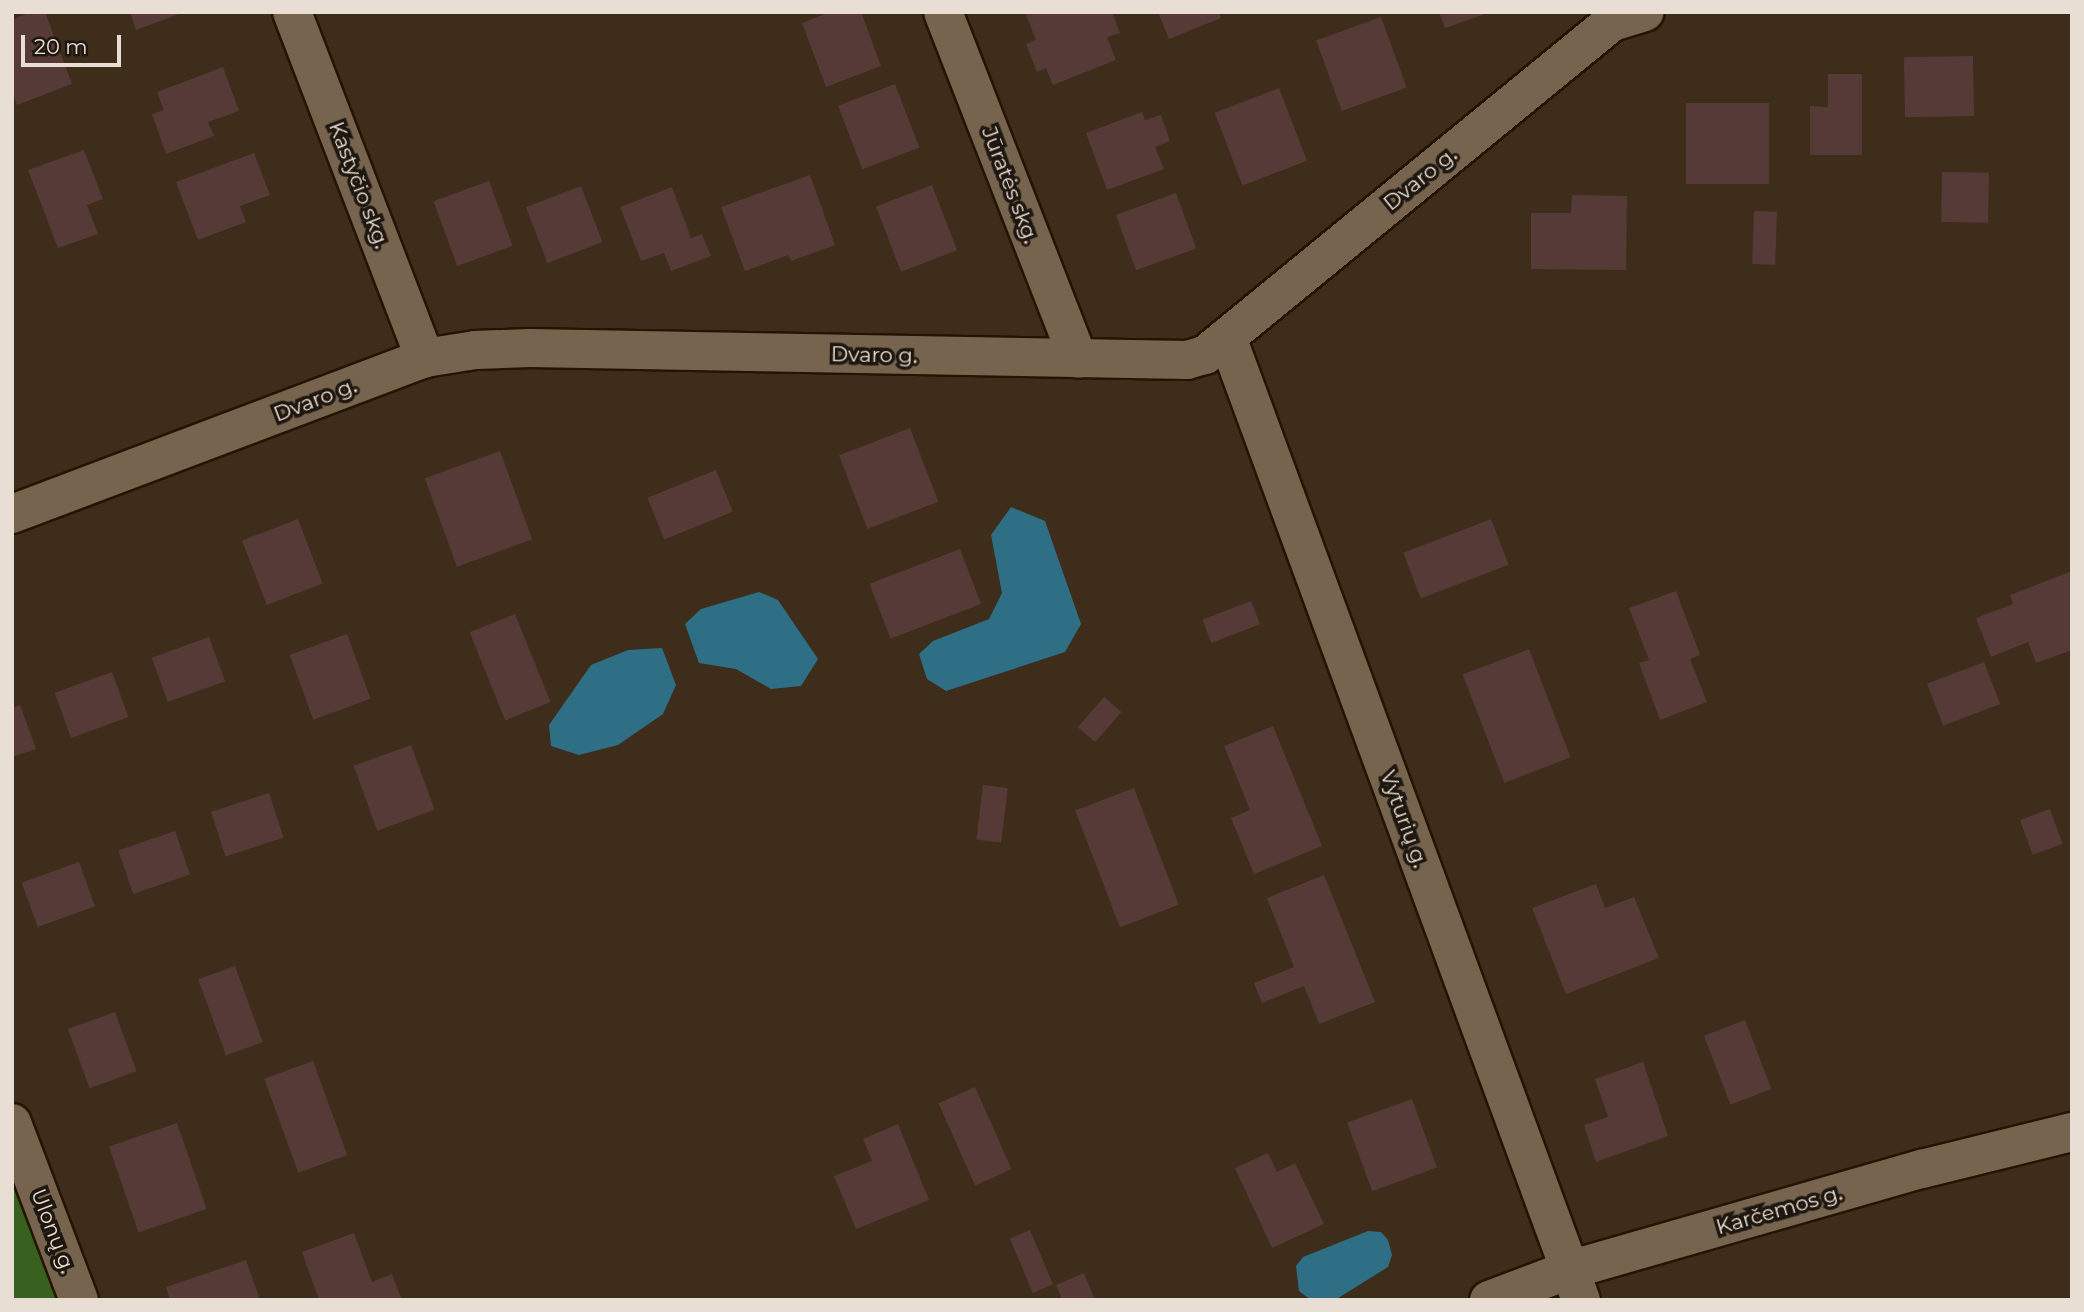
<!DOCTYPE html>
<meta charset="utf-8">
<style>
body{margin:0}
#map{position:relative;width:2084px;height:1312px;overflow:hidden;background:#3e2d1a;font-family:Montserrat,sans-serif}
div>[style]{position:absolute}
.green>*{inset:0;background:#386120}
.water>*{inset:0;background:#2f6f85}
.building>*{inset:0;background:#553a38;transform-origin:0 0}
.roads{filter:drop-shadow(2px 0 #241503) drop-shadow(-2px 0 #241503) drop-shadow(0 2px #241503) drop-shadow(0 -2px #241503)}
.minor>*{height:38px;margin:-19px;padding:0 19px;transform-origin:19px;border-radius:19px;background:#77644f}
span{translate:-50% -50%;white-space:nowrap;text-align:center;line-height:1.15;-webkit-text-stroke:7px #1e170f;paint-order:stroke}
.street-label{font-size:21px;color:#e9ded3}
.frame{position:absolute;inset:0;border:14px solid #e9ded3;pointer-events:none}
.scale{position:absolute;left:21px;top:35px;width:100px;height:32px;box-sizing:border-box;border:4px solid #e9ded3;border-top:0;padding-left:9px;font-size:21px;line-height:24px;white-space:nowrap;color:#e9ded3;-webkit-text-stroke:5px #1e170f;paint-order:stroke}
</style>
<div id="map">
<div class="green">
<i style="clip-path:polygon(12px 1145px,73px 1300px,12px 1300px)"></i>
</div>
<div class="water">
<i style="clip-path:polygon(1011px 507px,1045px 521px,1081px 624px,1065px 652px,946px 691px,927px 679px,919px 654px,933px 641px,989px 619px,1002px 593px,991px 535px)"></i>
<i style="clip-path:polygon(759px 592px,778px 600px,818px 659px,801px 686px,771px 689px,736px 669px,699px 663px,685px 624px,701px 609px)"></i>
<i style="clip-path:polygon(662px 648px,676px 685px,663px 714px,618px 745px,579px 755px,551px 746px,549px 725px,591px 665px,628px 650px)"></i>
<i style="clip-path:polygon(1368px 1231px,1381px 1232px,1388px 1240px,1392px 1255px,1388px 1267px,1335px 1300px,1311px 1300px,1299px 1291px,1296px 1266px,1303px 1257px)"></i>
</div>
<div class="building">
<i style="clip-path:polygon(31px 12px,45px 12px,72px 84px,17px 105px,12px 92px,12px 20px)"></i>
<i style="clip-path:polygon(130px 12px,182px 12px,182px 13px,136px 30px)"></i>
<i style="clip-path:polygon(830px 12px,861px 12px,881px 66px,826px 87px,802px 23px)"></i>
<i style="clip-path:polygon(1032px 12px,1112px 12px,1120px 33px,1107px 37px,1116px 60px,1053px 85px,1046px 68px,1037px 72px,1026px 44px,1036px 40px,1026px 15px)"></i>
<i style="clip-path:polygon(1158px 12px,1219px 12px,1221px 18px,1169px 39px)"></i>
<i style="clip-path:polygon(1439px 12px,1488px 12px,1488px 13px,1445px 28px)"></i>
<i style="left:1381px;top:17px;width:75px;height:69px;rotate:70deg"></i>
<i style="left:1973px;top:56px;width:60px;height:69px;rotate:89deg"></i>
<i style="clip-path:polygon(223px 67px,239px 111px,208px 122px,214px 136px,166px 154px,152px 114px,164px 110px,157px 92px)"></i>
<i style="clip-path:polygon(1828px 74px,1862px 74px,1862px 155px,1810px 155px,1810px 106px,1828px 107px)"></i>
<i style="left:895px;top:84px;width:68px;height:61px;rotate:69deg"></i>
<i style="left:1279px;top:88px;width:78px;height:69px;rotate:69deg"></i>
<i style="left:1686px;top:103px;width:83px;height:81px"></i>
<i style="clip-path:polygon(1142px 112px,1145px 120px,1161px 115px,1170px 141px,1155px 147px,1164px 169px,1107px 190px,1086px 133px)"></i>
<i style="clip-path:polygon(84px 150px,103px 199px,87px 205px,98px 234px,58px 248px,28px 170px)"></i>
<i style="clip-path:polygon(254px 153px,270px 195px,240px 206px,246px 222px,198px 240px,176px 182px)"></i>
<i style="left:1942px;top:172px;width:47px;height:50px;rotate:1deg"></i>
<i style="clip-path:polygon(810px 175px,835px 245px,791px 261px,788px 255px,745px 271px,721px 207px)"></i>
<i style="left:489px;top:181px;width:69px;height:59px;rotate:70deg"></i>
<i style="left:932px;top:185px;width:70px;height:60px;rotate:69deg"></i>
<i style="left:581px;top:186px;width:60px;height:59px;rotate:69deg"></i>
<i style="clip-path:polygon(672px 187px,691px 238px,702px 234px,711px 256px,671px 271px,664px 253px,641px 261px,620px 207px)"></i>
<i style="left:1176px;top:193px;width:59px;height:64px;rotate:70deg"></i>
<i style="clip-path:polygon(1572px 195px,1627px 196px,1626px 270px,1531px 269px,1531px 213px,1571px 213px)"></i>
<i style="left:1754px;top:211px;width:23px;height:53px;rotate:2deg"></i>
<i style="left:910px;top:428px;width:79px;height:76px;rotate:69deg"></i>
<i style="left:500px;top:451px;width:94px;height:80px;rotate:70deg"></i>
<i style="left:716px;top:470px;width:45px;height:74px;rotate:68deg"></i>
<i style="left:298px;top:519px;width:69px;height:60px;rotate:69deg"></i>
<i style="left:1491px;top:519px;width:49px;height:94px;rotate:69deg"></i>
<i style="left:960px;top:549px;width:59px;height:97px;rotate:69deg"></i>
<i style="clip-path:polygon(2072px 571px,2072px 650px,2036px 663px,2028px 642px,1991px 657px,1976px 618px,2013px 604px,2010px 595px)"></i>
<i style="clip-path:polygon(1676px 591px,1700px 655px,1690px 659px,1707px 702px,1660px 720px,1639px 663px,1649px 660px,1629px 608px)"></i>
<i style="left:1251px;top:601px;width:25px;height:52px;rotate:69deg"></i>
<i style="left:515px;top:614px;width:95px;height:49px;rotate:68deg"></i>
<i style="left:347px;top:634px;width:69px;height:61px;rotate:70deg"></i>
<i style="left:209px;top:637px;width:47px;height:61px;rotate:70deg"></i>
<i style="left:1529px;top:649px;width:116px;height:71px;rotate:69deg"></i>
<i style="left:1984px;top:662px;width:45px;height:61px;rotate:69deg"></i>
<i style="left:112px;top:672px;width:48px;height:61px;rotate:70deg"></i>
<i style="left:1104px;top:697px;width:23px;height:40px;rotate:41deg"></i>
<i style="clip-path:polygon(20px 705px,36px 749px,12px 757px,12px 708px)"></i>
<i style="clip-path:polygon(1273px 726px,1322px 846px,1254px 874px,1231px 818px,1250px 810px,1224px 746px)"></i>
<i style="left:411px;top:745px;width:69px;height:61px;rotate:70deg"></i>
<i style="left:983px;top:785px;width:25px;height:55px;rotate:7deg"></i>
<i style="left:1134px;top:788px;width:125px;height:63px;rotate:69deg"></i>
<i style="left:269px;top:793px;width:47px;height:61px;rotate:72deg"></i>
<i style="left:2050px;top:809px;width:37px;height:32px;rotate:70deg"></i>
<i style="left:175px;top:831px;width:46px;height:60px;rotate:71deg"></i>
<i style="left:79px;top:862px;width:47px;height:61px;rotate:70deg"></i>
<i style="clip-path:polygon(1324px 875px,1375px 1002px,1319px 1024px,1304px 986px,1262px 1003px,1254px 983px,1294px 967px,1267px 898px)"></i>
<i style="clip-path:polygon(1596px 884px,1605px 908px,1634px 897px,1659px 958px,1566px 994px,1532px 908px)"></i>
<i style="left:235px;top:966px;width:81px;height:39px;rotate:70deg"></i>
<i style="left:115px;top:1012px;width:63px;height:50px;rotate:70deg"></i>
<i style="left:1745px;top:1020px;width:74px;height:44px;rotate:69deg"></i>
<i style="left:313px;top:1061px;width:100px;height:52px;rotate:70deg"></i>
<i style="clip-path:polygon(1643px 1062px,1668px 1136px,1596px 1162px,1584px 1125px,1608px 1117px,1595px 1079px)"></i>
<i style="left:975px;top:1087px;width:90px;height:40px;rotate:66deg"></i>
<i style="left:1412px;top:1099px;width:73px;height:69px;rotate:70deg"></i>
<i style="left:177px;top:1123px;width:91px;height:72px;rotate:71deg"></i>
<i style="clip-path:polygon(898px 1124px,929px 1200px,856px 1229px,834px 1176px,872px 1161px,863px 1139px)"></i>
<i style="clip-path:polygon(1268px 1153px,1277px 1172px,1295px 1163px,1324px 1224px,1272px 1248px,1235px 1168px)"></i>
<i style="left:1030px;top:1230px;width:59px;height:22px;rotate:67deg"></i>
<i style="clip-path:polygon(354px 1233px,372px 1282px,392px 1274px,402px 1300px,319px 1300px,302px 1252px)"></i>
<i style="clip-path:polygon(246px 1260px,260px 1300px,170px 1300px,166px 1287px)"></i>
<i style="clip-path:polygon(1084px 1273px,1095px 1300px,1055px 1300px,1061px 1297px,1056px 1285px)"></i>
</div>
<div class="roads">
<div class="minor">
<i style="left:292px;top:12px;width:371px;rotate:69deg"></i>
<i style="left:943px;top:12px;width:372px;rotate:68.7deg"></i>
<i style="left:1227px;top:337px;width:1026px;rotate:69.82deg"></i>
<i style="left:12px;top:514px;width:441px;rotate:-20.7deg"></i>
<i style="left:425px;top:358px;width:51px;rotate:-9.1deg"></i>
<i style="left:475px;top:350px;width:55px;rotate:-2.1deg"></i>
<i style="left:530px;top:348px;width:657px;rotate:1.05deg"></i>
<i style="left:1187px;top:360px;width:19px;rotate:-16deg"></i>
<i style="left:1205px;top:355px;width:526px;rotate:-39.29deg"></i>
<i style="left:1612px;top:22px;width:34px;rotate:-17deg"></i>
<i style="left:12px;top:1123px;width:189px;rotate:69.3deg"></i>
<i style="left:1489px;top:1300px;width:85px;rotate:-20.6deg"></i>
<i style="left:1569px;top:1270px;width:367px;rotate:-16deg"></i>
<i style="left:1922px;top:1169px;width:154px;rotate:-13.9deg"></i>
</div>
</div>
<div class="street-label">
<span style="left:1420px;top:179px;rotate:-39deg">Dvaro g.</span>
<span style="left:359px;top:185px;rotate:69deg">Kastyčio skg.</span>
<span style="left:1010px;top:185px;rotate:69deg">Jūratės skg.</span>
<span style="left:874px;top:355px;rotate:1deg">Dvaro g.</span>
<span style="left:315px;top:400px;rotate:-21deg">Dvaro g.</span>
<span style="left:1404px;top:819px;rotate:70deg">Vyturių g.</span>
<span style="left:1779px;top:1210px;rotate:-16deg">Karčemos g.</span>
<span style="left:53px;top:1231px;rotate:69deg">Ulonų g.</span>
</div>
<div class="frame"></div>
<div class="scale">20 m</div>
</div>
